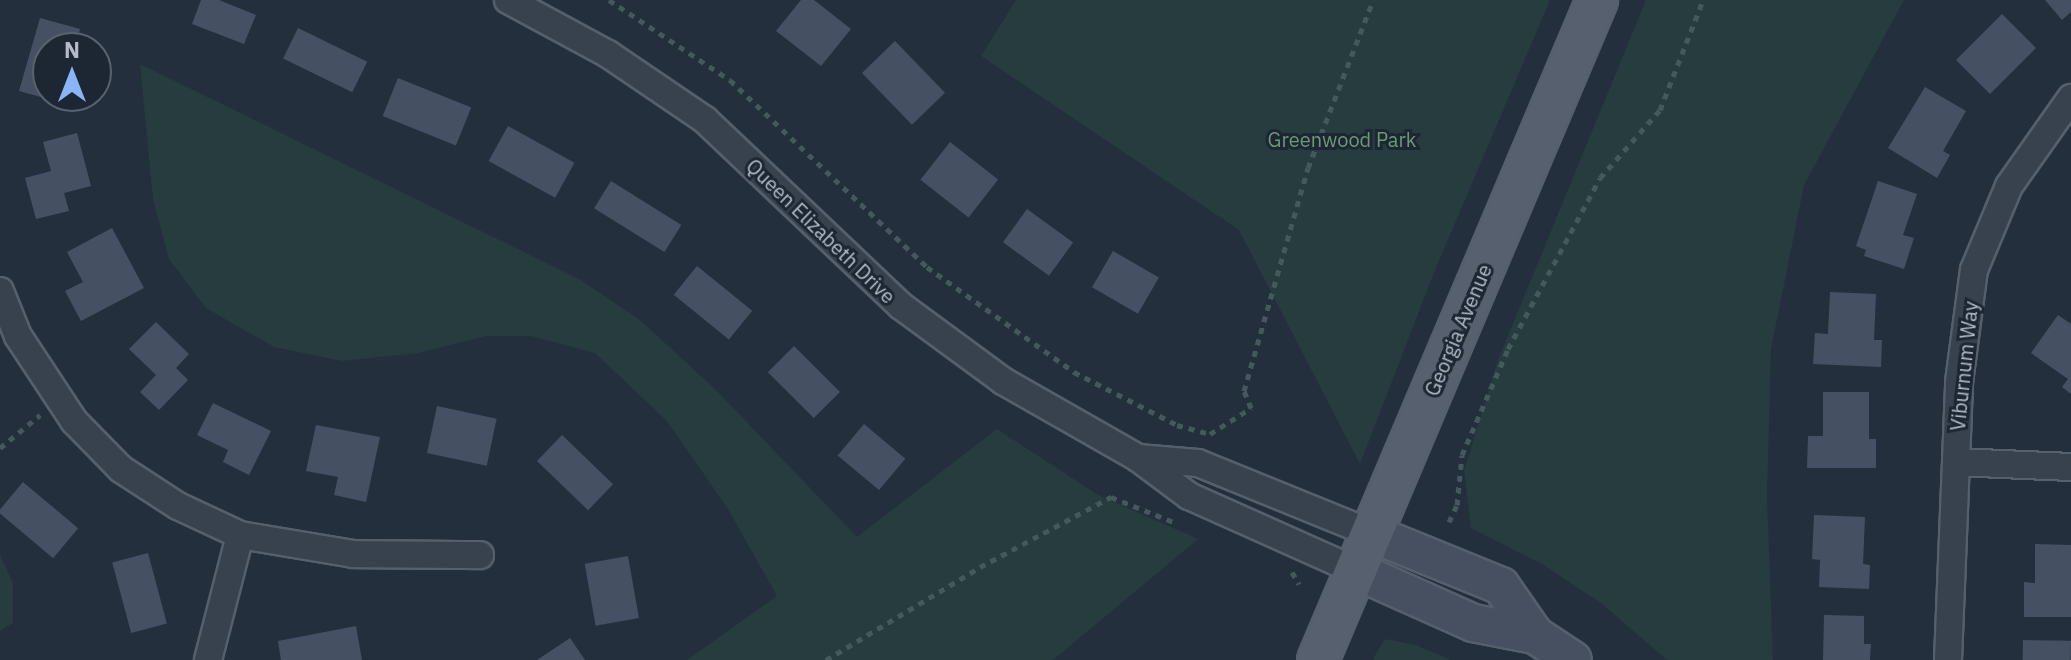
<!DOCTYPE html>
<style>
body{margin:0}
#map{position:relative;width:2071px;height:660px;overflow:hidden;background:#242f3e;font-family:"IBM Plex Sans",sans-serif}
div>[style]{position:absolute}
.green>*{inset:0;background:#263c3f}
.building>*{inset:0;background:#455162;transform-origin:0 0}
.path>*{height:5px;margin-top:-2.5px;transform-origin:0;background:repeating-linear-gradient(90deg,#44595c 0 6px,transparent 0 12px)}
.roads{filter:drop-shadow(2px 0 #565f6c) drop-shadow(-2px 0 #565f6c) drop-shadow(0 2px #565f6c) drop-shadow(0 -2px #565f6c)}
.street>*{height:26px;margin:-13px;padding:0 13px;transform-origin:13px;border-radius:13px;background:#38414e}
.secondary>*{height:36px;margin:-18px;padding:0 18px;transform-origin:18px;border-radius:18px;background:#465061}
.primary>*{height:40px;margin:-20px;padding:0 20px;transform-origin:20px;border-radius:20px;background:#56606e}
span{translate:-50% -50%;white-space:nowrap;text-align:center;line-height:1.15;-webkit-text-stroke:6px #1d2633;paint-order:stroke}
.park-label{font-size:20px;color:#6b9a76}
.street-label{font-size:20px;color:#b4bcc9}
.north{position:absolute;left:32px;top:32px;width:80px;height:80px;box-sizing:border-box;background:#1d2633;border:2px solid #59626f;border-radius:50%;rotate:0deg;font-size:22px;font-weight:700;line-height:32px;text-align:center;color:#b4bcc9}
.north::after{content:'';display:block;margin:auto;width:28px;height:36px;background:#8ab4f8;clip-path:polygon(50% 0,100% 100%,50% 72%,0 100%)}
</style>
<div id="map">
<div class="green">
<i style="clip-path:polygon(1016px 0,1550px 0,1433px 275px,1360px 464px,1239px 230px,981px 56px)"></i>
<i style="clip-path:polygon(1646px 0,1904px 0,1804px 185px,1771px 349px,1767px 496px,1773px 660px,1667px 660px,1601px 603px,1542px 564px,1471px 528px,1464px 471px,1498px 360px)"></i>
<i style="clip-path:polygon(140px 64px,579px 279px,640px 320px,716px 390px,857px 537px,997px 429px,1098px 495px,1198px 539px,1053px 660px,687px 660px,777px 596px,728px 509px,667px 421px,595px 353px,531px 336px,486px 336px,418px 353px,342px 361px,274px 347px,206px 308px,169px 259px,153px 199px)"></i>
<i style="clip-path:polygon(0 555px,13px 583px,13px 623px,0 631px)"></i>
<i style="clip-path:polygon(1385px 639px,1416px 645px,1451px 660px,1372px 660px)"></i>
</div>
<div class="building">
<i style="clip-path:polygon(201px 0,219px 0,256px 15px,244px 44px,192px 24px)"></i>
<i style="clip-path:polygon(801px 0,814px 0,851px 29px,821px 66px,776px 31px)"></i>
<i style="clip-path:polygon(2045px 0,2071px 0,2071px 12px,2062px 20px)"></i>
<i style="left:2002px;top:14px;width:48px;height:65px;rotate:45deg"></i>
<i style="clip-path:polygon(40px 18px,80px 29px,75px 48px,48px 48px,48px 96px,61px 96px,59px 102px,19px 91px)"></i>
<i style="left:298px;top:28px;width:77px;height:34px;rotate:26deg"></i>
<i style="left:895px;top:41px;width:72px;height:46px;rotate:46deg"></i>
<i style="left:398px;top:78px;width:79px;height:41px;rotate:22deg"></i>
<i style="clip-path:polygon(1925px 87px,1966px 111px,1943px 151px,1950px 155px,1937px 178px,1888px 148px)"></i>
<i style="left:508px;top:126px;width:76px;height:40px;rotate:29deg"></i>
<i style="clip-path:polygon(77px 133px,91px 186px,64px 193px,69px 211px,36px 219px,25px 178px,51px 171px,43px 142px)"></i>
<i style="left:950px;top:142px;width:61px;height:48px;rotate:38deg"></i>
<i style="left:611px;top:181px;width:83px;height:32px;rotate:32deg"></i>
<i style="clip-path:polygon(1878px 181px,1917px 194px,1903px 235px,1914px 238px,1904px 269px,1864px 256px,1866px 250px,1856px 246px)"></i>
<i style="left:1027px;top:209px;width:57px;height:41px;rotate:36deg"></i>
<i style="clip-path:polygon(112px 228px,144px 288px,81px 321px,65px 291px,83px 282px,67px 252px)"></i>
<i style="left:1113px;top:251px;width:53px;height:42px;rotate:30deg"></i>
<i style="left:697px;top:266px;width:71px;height:37px;rotate:39deg"></i>
<i style="clip-path:polygon(1830px 292px,1876px 294px,1874px 340px,1882px 340px,1881px 367px,1813px 364px,1815px 333px,1828px 334px)"></i>
<i style="clip-path:polygon(2058px 315px,2071px 324px,2071px 394px,2062px 387px,2068px 379px,2031px 353px)"></i>
<i style="clip-path:polygon(156px 322px,189px 354px,176px 368px,188px 380px,159px 410px,140px 392px,156px 375px,129px 349px)"></i>
<i style="left:794px;top:346px;width:65px;height:37px;rotate:45deg"></i>
<i style="clip-path:polygon(1823px 392px,1869px 392px,1869px 439px,1876px 439px,1876px 468px,1807px 468px,1808px 436px,1823px 436px)"></i>
<i style="clip-path:polygon(213px 403px,271px 431px,249px 475px,223px 462px,228px 450px,197px 435px)"></i>
<i style="left:437px;top:406px;width:61px;height:48px;rotate:12deg"></i>
<i style="left:864px;top:424px;width:54px;height:41px;rotate:40deg"></i>
<i style="clip-path:polygon(316px 425px,380px 437px,366px 502px,334px 495px,338px 477px,306px 471px)"></i>
<i style="left:562px;top:435px;width:71px;height:36px;rotate:44deg"></i>
<i style="left:23px;top:482px;width:72px;height:39px;rotate:40deg"></i>
<i style="clip-path:polygon(1814px 515px,1865px 517px,1863px 564px,1870px 565px,1869px 589px,1819px 587px,1820px 560px,1812px 559px)"></i>
<i style="clip-path:polygon(2035px 544px,2071px 545px,2071px 617px,2024px 617px,2024px 582px,2035px 583px)"></i>
<i style="left:148px;top:553px;width:73px;height:37px;rotate:75deg"></i>
<i style="left:628px;top:556px;width:63px;height:44px;rotate:80deg"></i>
<i style="clip-path:polygon(1824px 615px,1864px 616px,1864px 644px,1871px 644px,1870px 660px,1823px 660px)"></i>
<i style="clip-path:polygon(356px 626px,362px 660px,281px 660px,278px 641px)"></i>
<i style="clip-path:polygon(570px 638px,585px 660px,537px 660px)"></i>
<i style="left:2023px;top:640px;width:48px;height:20px;rotate:1deg"></i>
</div>
<div class="path">
<i style="left:609px;top:0;width:145px;rotate:33.5deg"></i>
<i style="left:730px;top:80px;width:272px;rotate:43.5deg"></i>
<i style="left:927px;top:267px;width:181px;rotate:35.5deg"></i>
<i style="left:1074px;top:372px;width:116px;rotate:27.2deg"></i>
<i style="left:1177px;top:425px;width:34px;rotate:15deg"></i>
<i style="left:1210px;top:434px;width:49px;rotate:-32.4deg"></i>
<i style="left:1251px;top:408px;width:18px;rotate:-112deg"></i>
<i style="left:1244px;top:391px;width:232px;rotate:-74deg"></i>
<i style="left:1308px;top:168px;width:180px;rotate:-68.8deg"></i>
<i style="left:0;top:448px;width:52px;rotate:-39.5deg"></i>
<i style="left:1449px;top:522px;width:19px;rotate:-65deg"></i>
<i style="left:1457px;top:505px;width:50px;rotate:-84.3deg"></i>
<i style="left:1462px;top:455px;width:116px;rotate:-66.5deg"></i>
<i style="left:1508px;top:349px;width:194px;rotate:-61.7deg"></i>
<i style="left:1600px;top:178px;width:91px;rotate:-48.6deg"></i>
<i style="left:1660px;top:110px;width:118px;rotate:-68.6deg"></i>
<i style="left:1292px;top:572px;width:14px;rotate:60deg"></i>
<i style="left:826px;top:660px;width:180px;rotate:-31.1deg"></i>
<i style="left:980px;top:567px;width:149px;rotate:-28.1deg"></i>
<i style="left:1111px;top:497px;width:70px;rotate:21.8deg"></i>
</div>
<div class="roads">
<div class="street">
<i style="left:508px;top:0;width:114px;rotate:28.4deg"></i>
<i style="left:608px;top:54px;width:117px;rotate:34.2deg"></i>
<i style="left:705px;top:120px;width:270px;rotate:43.5deg"></i>
<i style="left:901px;top:306px;width:127px;rotate:36.3deg"></i>
<i style="left:1003px;top:381px;width:155px;rotate:29.7deg"></i>
<i style="left:1138px;top:458px;width:64px;rotate:36.7deg"></i>
<i style="left:1189px;top:496px;width:184px;rotate:24.1deg"></i>
<i style="left:0;top:291px;width:48px;rotate:68.2deg"></i>
<i style="left:18px;top:336px;width:102px;rotate:56.6deg"></i>
<i style="left:74px;top:421px;width:67px;rotate:45.6deg"></i>
<i style="left:121px;top:469px;width:68px;rotate:33deg"></i>
<i style="left:178px;top:506px;width:68px;rotate:25.1deg"></i>
<i style="left:240px;top:535px;width:115px;rotate:9.5deg"></i>
<i style="left:353px;top:554px;width:127px;rotate:0.5deg"></i>
<i style="left:1138px;top:458px;width:60px;rotate:4.8deg"></i>
<i style="left:1198px;top:463px;width:189px;rotate:22.1deg"></i>
<i style="left:1956px;top:462px;width:115px;rotate:2.5deg"></i>
<i style="left:208px;top:660px;width:129px;rotate:-75.6deg"></i>
<i style="left:1948px;top:660px;width:278px;rotate:-87.7deg"></i>
<i style="left:1959px;top:382px;width:113px;rotate:-82.4deg"></i>
<i style="left:1974px;top:270px;width:91px;rotate:-67.4deg"></i>
<i style="left:2009px;top:186px;width:108px;rotate:-54.8deg"></i>
</div>
<div class="secondary">
<i style="left:1373px;top:534px;width:138px;rotate:22.1deg"></i>
<i style="left:1501px;top:586px;width:60px;rotate:55.2deg"></i>
<i style="left:1535px;top:635px;width:45px;rotate:33.3deg"></i>
<i style="left:1357px;top:571px;width:127px;rotate:24.1deg"></i>
<i style="left:1473px;top:623px;width:63px;rotate:11deg"></i>
</div>
<div class="primary">
<i style="left:1318px;top:660px;width:717px;rotate:-67.08deg"></i>
</div>
</div>
<div class="park-label">
<span style="left:1342px;top:139px">Greenwood Park</span>
</div>
<div class="street-label">
<span style="left:821px;top:231px;rotate:44deg">Queen Elizabeth Drive</span>
<span style="left:1458px;top:330px;rotate:-67deg">Georgia Avenue</span>
<span style="left:1964px;top:366px;rotate:-84deg">Viburnum Way</span>
</div>
<div class="north">N</div>
</div>
